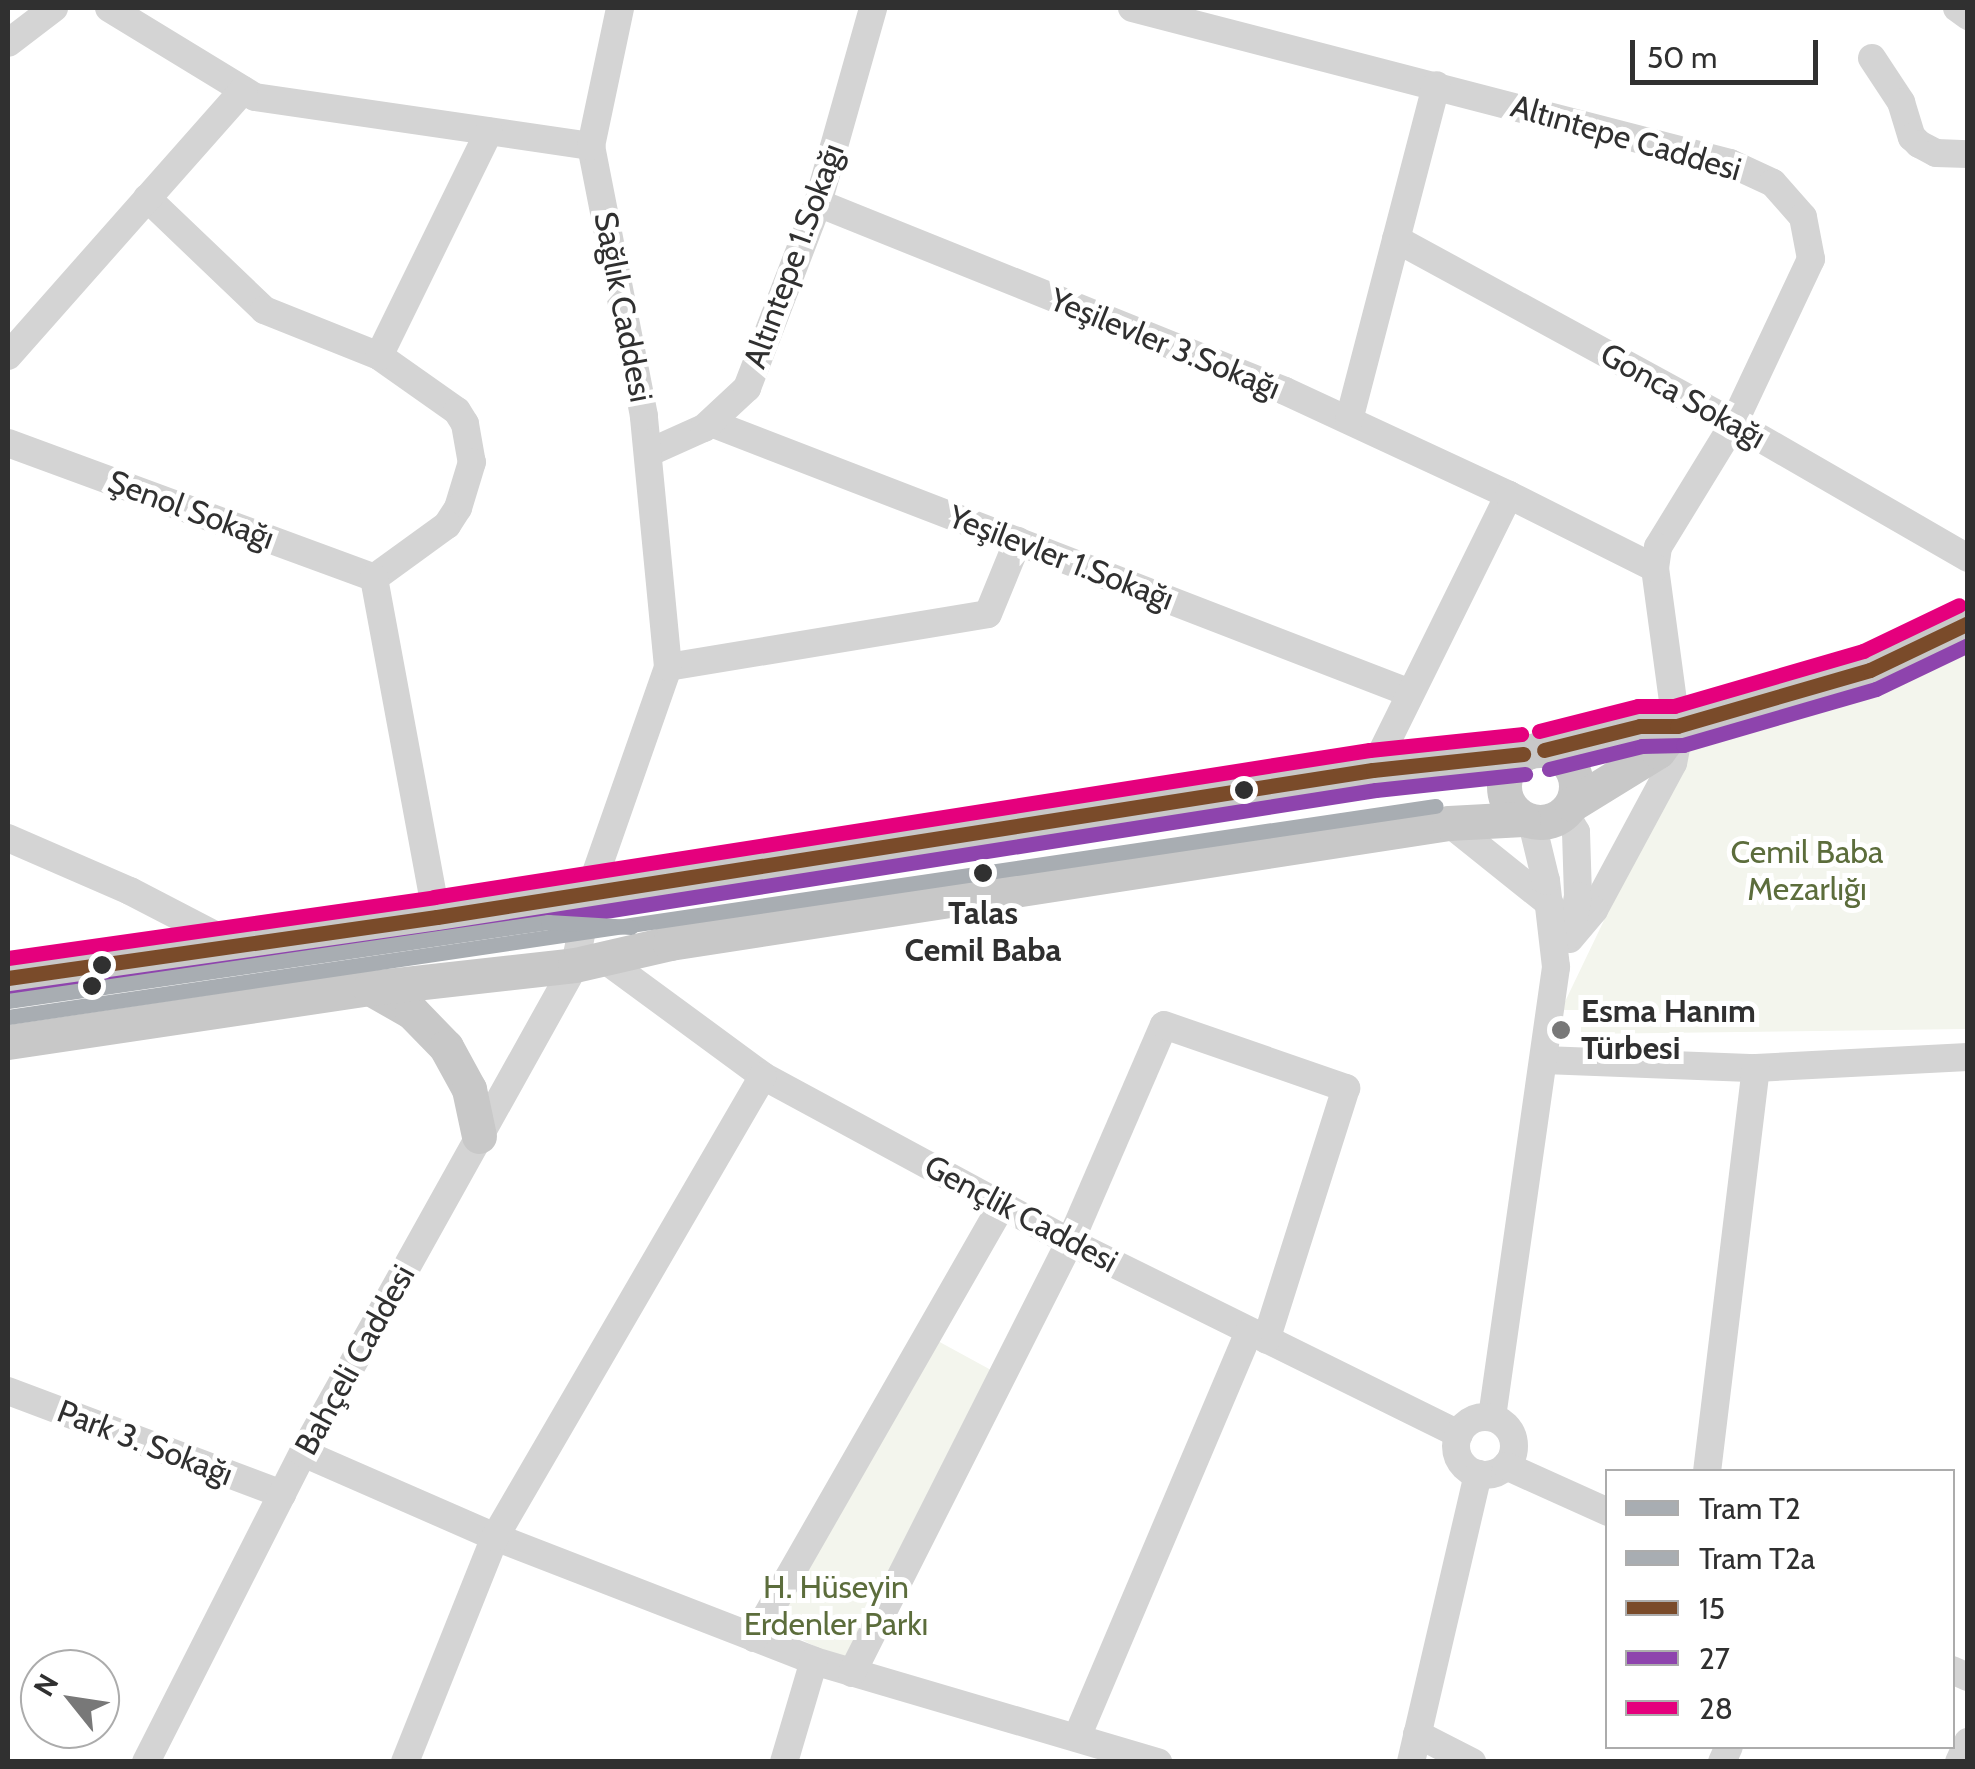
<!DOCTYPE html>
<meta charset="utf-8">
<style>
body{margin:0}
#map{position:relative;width:1975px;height:1769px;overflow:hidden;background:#fff;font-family:Cabin,sans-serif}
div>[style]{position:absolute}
.green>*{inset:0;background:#f3f5ed}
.minor>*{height:28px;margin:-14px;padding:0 14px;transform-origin:14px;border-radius:14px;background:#d4d4d4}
.minor>.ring{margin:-14px;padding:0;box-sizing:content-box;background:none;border:28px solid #d4d4d4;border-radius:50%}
.major>*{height:35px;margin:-17.5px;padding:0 17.5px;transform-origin:17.5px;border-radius:17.5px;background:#c8c8c8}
.major>.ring{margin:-17.5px;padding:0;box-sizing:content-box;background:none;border:35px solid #c8c8c8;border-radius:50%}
.bus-1>*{height:15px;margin:-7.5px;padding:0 7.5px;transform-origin:7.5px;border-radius:7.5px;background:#7a4b2a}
.bus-2>*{height:15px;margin:-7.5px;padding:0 7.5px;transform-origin:7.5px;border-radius:7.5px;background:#8e44ad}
.bus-3>*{height:15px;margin:-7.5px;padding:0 7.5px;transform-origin:7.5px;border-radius:7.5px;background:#e5007d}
.tram-1>*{height:15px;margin:-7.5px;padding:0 7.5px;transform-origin:7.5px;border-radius:7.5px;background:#a8adb2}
.tram-2>*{height:15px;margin:-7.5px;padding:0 7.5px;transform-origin:7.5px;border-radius:7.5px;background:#a8adb2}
.dots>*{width:28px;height:28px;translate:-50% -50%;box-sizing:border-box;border:5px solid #fff;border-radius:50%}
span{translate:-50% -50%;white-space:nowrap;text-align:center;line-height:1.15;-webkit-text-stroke:10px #fff;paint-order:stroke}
.street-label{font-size:32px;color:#303030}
.park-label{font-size:32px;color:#5c6d3c}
.stop-label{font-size:32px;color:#303030;font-weight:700}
.poi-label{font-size:32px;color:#303030;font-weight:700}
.left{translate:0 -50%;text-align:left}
.frame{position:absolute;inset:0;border:10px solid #303030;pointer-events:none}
.legend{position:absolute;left:1605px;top:1469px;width:350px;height:280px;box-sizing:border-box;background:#fff;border:2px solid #acacac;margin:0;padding:12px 18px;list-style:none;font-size:30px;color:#303030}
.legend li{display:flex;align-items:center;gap:20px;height:50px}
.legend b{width:50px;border:2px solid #acacac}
.north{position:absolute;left:20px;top:1649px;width:100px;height:100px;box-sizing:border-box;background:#fff;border:2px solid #acacac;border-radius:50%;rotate:300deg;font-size:28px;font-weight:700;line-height:40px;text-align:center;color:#303030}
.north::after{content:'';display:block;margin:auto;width:35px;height:45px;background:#787878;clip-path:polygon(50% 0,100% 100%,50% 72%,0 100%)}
.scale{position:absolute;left:1630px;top:40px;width:188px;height:45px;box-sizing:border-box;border:5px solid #303030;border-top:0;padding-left:12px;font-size:30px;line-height:35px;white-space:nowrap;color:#303030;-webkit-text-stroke:8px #fff;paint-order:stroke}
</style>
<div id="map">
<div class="green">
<i style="clip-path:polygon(1967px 641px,1967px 1029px,1581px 1034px,1581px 1010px,1561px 1010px,1691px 739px)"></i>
<i style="clip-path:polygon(936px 1340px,1002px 1376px,855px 1666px,774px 1626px)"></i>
</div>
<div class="minor">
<i style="left:109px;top:8px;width:171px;rotate:31.4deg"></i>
<i style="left:255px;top:97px;width:340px;rotate:8.3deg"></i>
<i style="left:1132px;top:8px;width:618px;rotate:14.53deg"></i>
<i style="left:1730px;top:163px;width:47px;rotate:24.9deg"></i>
<i style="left:1773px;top:183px;width:45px;rotate:48.6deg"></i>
<i style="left:1803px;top:217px;width:43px;rotate:79.2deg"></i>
<i style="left:1811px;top:259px;width:181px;rotate:115.2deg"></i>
<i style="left:1734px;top:423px;width:145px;rotate:121.5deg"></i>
<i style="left:1658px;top:547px;width:21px;rotate:98deg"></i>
<i style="left:1655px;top:568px;width:172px;rotate:82.3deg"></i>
<i style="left:1678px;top:738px;width:25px;rotate:101deg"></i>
<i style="left:1673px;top:763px;width:167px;rotate:118.3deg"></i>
<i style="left:1594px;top:910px;width:38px;rotate:130deg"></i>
<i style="left:1957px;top:8px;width:14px;rotate:36deg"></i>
<i style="left:8px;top:43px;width:58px;rotate:-37.3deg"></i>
<i style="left:1872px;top:58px;width:53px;rotate:56.6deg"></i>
<i style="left:1901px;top:102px;width:37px;rotate:73deg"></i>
<i style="left:1912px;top:137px;width:10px;rotate:45deg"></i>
<i style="left:1919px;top:144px;width:19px;rotate:28deg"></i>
<i style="left:1936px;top:153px;width:32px;rotate:2deg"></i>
<i style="left:147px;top:198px;width:162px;rotate:43.7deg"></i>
<i style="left:264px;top:310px;width:124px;rotate:21.8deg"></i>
<i style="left:379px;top:356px;width:95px;rotate:35.2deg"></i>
<i style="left:457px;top:411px;width:15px;rotate:58deg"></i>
<i style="left:465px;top:424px;width:39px;rotate:80deg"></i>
<i style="left:472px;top:462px;width:48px;rotate:106.9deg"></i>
<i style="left:458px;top:508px;width:20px;rotate:123deg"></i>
<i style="left:447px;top:525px;width:90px;rotate:144deg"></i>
<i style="left:818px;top:203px;width:503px;rotate:21.93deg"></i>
<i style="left:1285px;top:391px;width:247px;rotate:24.9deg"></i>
<i style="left:1396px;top:239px;width:385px;rotate:28.6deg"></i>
<i style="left:1734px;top:423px;width:270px;rotate:30deg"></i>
<i style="left:8px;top:356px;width:355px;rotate:-48.5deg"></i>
<i style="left:379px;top:356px;width:250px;rotate:-63.9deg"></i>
<i style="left:1349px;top:420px;width:346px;rotate:-75.4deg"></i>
<i style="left:711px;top:423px;width:749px;rotate:21.12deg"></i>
<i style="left:8px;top:443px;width:390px;rotate:20.2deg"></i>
<i style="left:648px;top:453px;width:61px;rotate:-24.1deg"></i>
<i style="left:704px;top:428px;width:59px;rotate:-42.9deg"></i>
<i style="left:747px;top:388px;width:198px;rotate:-69deg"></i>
<i style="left:818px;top:203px;width:203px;rotate:-74.2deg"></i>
<i style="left:374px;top:578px;width:345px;rotate:79.5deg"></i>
<i style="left:668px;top:667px;width:324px;rotate:-9.4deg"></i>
<i style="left:988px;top:614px;width:79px;rotate:-67.7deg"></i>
<i style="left:1373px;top:770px;width:307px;rotate:-63.7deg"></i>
<i style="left:1509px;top:495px;width:163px;rotate:26.6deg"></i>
<i style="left:1565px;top:813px;width:22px;rotate:60deg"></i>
<i style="left:1576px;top:832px;width:64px;rotate:88.2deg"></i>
<i style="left:1578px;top:896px;width:39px;rotate:100deg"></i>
<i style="left:1449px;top:823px;width:129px;rotate:38.7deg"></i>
<i style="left:8px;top:838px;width:133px;rotate:23.5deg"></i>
<i style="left:130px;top:891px;width:117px;rotate:27.4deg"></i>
<i style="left:604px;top:959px;width:197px;rotate:36.3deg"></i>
<i style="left:763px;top:1076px;width:349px;rotate:28.4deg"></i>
<i style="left:1070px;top:1242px;width:434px;rotate:26.3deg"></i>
<i style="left:1544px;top:1060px;width:212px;rotate:2.2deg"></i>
<i style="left:1756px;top:1068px;width:212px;rotate:-3deg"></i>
<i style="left:8px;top:1391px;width:293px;rotate:20.6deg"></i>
<i style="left:1492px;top:1417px;width:455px;rotate:-81.9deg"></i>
<i style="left:1556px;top:967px;width:87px;rotate:-96.6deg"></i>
<i style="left:1546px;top:881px;width:60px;rotate:-103.6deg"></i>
<i class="ring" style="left:1456px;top:1417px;width:30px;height:30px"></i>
<i style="left:303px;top:1453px;width:210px;rotate:23.6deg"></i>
<i style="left:495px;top:1537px;width:342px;rotate:21.2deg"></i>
<i style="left:814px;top:1661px;width:359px;rotate:16.4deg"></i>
<i style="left:1506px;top:1466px;width:112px;rotate:24.3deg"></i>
<i style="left:1707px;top:1472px;width:407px;rotate:-83.1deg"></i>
<i style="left:754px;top:1638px;width:499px;rotate:-60.2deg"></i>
<i style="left:1952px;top:1670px;width:17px;rotate:24deg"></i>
<i style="left:852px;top:1673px;width:483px;rotate:-63.2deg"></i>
<i style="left:1070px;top:1242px;width:236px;rotate:-66.6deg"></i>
<i style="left:1164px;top:1025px;width:193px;rotate:19.1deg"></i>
<i style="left:1346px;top:1088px;width:264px;rotate:107.6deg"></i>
<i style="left:1417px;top:1734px;width:62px;rotate:27deg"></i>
<i style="left:1077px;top:1737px;width:440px;rotate:-67deg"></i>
<i style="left:146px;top:1762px;width:347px;rotate:-63.1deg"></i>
<i style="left:303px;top:1453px;width:559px;rotate:-60.87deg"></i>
<i style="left:575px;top:965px;width:76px;rotate:-78.7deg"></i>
<i style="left:590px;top:890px;width:236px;rotate:-70.7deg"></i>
<i style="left:668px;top:667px;width:252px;rotate:-95.5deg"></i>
<i style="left:644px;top:416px;width:275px;rotate:-101.1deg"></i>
<i style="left:591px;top:146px;width:141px;rotate:-78.1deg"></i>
<i style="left:405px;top:1762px;width:242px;rotate:-68.2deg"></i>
<i style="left:495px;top:1537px;width:533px;rotate:-59.83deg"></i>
<i style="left:784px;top:1762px;width:105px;rotate:-73.5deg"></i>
<i style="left:1411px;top:1762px;width:296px;rotate:-76.9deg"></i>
<i style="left:1722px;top:1762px;width:17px;rotate:-66deg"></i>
<i style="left:1959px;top:1762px;width:22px;rotate:-66deg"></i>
</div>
<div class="major">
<i class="ring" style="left:1504px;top:750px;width:37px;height:37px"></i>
<i style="left:1544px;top:750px;width:99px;rotate:-14deg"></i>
<i style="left:1640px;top:726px;width:37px"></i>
<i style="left:1677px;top:726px;width:201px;rotate:-16.2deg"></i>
<i style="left:1870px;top:670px;width:109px;rotate:-25.6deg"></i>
<i style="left:1572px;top:804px;width:101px;rotate:-31.6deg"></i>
<i style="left:1658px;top:751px;width:31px;rotate:-53deg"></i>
<i style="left:8px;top:978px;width:433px;rotate:-8.1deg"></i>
<i style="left:437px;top:917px;width:947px;rotate:-8.93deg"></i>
<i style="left:1373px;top:770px;width:151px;rotate:-6.1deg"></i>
<i style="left:370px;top:988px;width:48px;rotate:29.7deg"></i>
<i style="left:412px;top:1012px;width:49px;rotate:45.8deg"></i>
<i style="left:446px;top:1047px;width:48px;rotate:61.3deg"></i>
<i style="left:469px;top:1089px;width:48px;rotate:78deg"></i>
<i style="left:8px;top:1042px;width:366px;rotate:-8.5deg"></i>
<i style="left:370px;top:988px;width:206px;rotate:-6.4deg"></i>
<i style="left:575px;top:965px;width:98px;rotate:-13deg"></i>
<i style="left:670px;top:943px;width:788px;rotate:-8.76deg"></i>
<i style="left:1449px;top:823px;width:74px;rotate:-3.1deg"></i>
</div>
<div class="bus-1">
<i style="left:1544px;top:750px;width:99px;rotate:-14deg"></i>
<i style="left:1640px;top:726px;width:37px"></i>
<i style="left:1677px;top:726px;width:201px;rotate:-16.2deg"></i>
<i style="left:1870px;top:670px;width:109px;rotate:-25.6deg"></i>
<i style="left:8px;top:978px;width:433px;rotate:-8.1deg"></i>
<i style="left:437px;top:917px;width:947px;rotate:-8.93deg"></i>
<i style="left:1373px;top:770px;width:151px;rotate:-6.1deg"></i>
</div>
<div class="bus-2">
<i style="left:1549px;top:769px;width:96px;rotate:-13.9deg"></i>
<i style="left:1642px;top:746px;width:41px;rotate:-1.4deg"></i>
<i style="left:1683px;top:745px;width:201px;rotate:-16.2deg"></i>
<i style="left:1876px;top:689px;width:102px;rotate:-25.6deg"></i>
<i style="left:11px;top:998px;width:433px;rotate:-8.1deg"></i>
<i style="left:440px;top:937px;width:947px;rotate:-8.93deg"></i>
<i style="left:1376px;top:790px;width:150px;rotate:-6.1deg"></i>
</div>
<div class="bus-3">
<i style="left:1539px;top:731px;width:102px;rotate:-14.2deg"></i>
<i style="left:1638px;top:706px;width:36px"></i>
<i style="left:1674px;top:706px;width:197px;rotate:-16.2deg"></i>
<i style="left:1863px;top:651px;width:106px;rotate:-25.6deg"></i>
<i style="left:8px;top:958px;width:430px;rotate:-8.1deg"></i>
<i style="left:434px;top:897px;width:947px;rotate:-8.93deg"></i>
<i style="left:1370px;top:750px;width:152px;rotate:-6deg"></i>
</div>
<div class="tram-1">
<i style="left:8px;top:1017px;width:1443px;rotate:-8.41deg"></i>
</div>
<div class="tram-2">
<i style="left:8px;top:1001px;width:546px;rotate:-8.32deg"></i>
<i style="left:548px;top:922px;width:83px;rotate:3.4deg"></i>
</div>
<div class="dots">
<i style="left:1244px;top:790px;background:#303030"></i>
<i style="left:983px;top:873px;background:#303030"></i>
<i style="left:102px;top:965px;background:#303030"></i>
<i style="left:92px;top:986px;background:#303030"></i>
<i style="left:1561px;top:1030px;background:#787878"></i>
</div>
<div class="street-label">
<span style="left:1626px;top:138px;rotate:16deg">Altıntepe Caddesi</span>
<span style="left:794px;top:256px;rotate:-70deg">Altıntepe 1.Sokağı</span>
<span style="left:623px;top:307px;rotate:79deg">Sağlık Caddesi</span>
<span style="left:1165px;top:344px;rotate:22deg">Yeşilevler 3.Sokağı</span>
<span style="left:1683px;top:396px;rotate:29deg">Gonca Sokağı</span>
<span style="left:191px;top:510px;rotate:20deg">Şenol Sokağı</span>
<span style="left:1061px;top:558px;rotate:21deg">Yeşilevler 1.Sokağı</span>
<span style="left:1021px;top:1214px;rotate:28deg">Gençlik Caddesi</span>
<span style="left:355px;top:1360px;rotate:-61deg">Bahçeli Caddesi</span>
<span style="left:145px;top:1443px;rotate:21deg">Park 3. Sokağı</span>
</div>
<div class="park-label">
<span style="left:1807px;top:871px">Cemil Baba<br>Mezarlığı</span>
<span style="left:836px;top:1606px">H. Hüseyin<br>Erdenler Parkı</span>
</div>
<div class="stop-label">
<span style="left:983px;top:932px">Talas<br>Cemil Baba</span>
</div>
<div class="poi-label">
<span class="left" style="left:1581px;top:1030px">Esma Hanım<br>Türbesi</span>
</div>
<div class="frame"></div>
<ul class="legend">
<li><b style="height:12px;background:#a8adb2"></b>Tram T2</li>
<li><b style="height:12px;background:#a8adb2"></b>Tram T2a</li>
<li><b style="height:12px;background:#7a4b2a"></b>15</li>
<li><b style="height:12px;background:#8e44ad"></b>27</li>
<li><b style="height:12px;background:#e5007d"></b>28</li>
</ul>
<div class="north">N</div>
<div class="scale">50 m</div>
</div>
